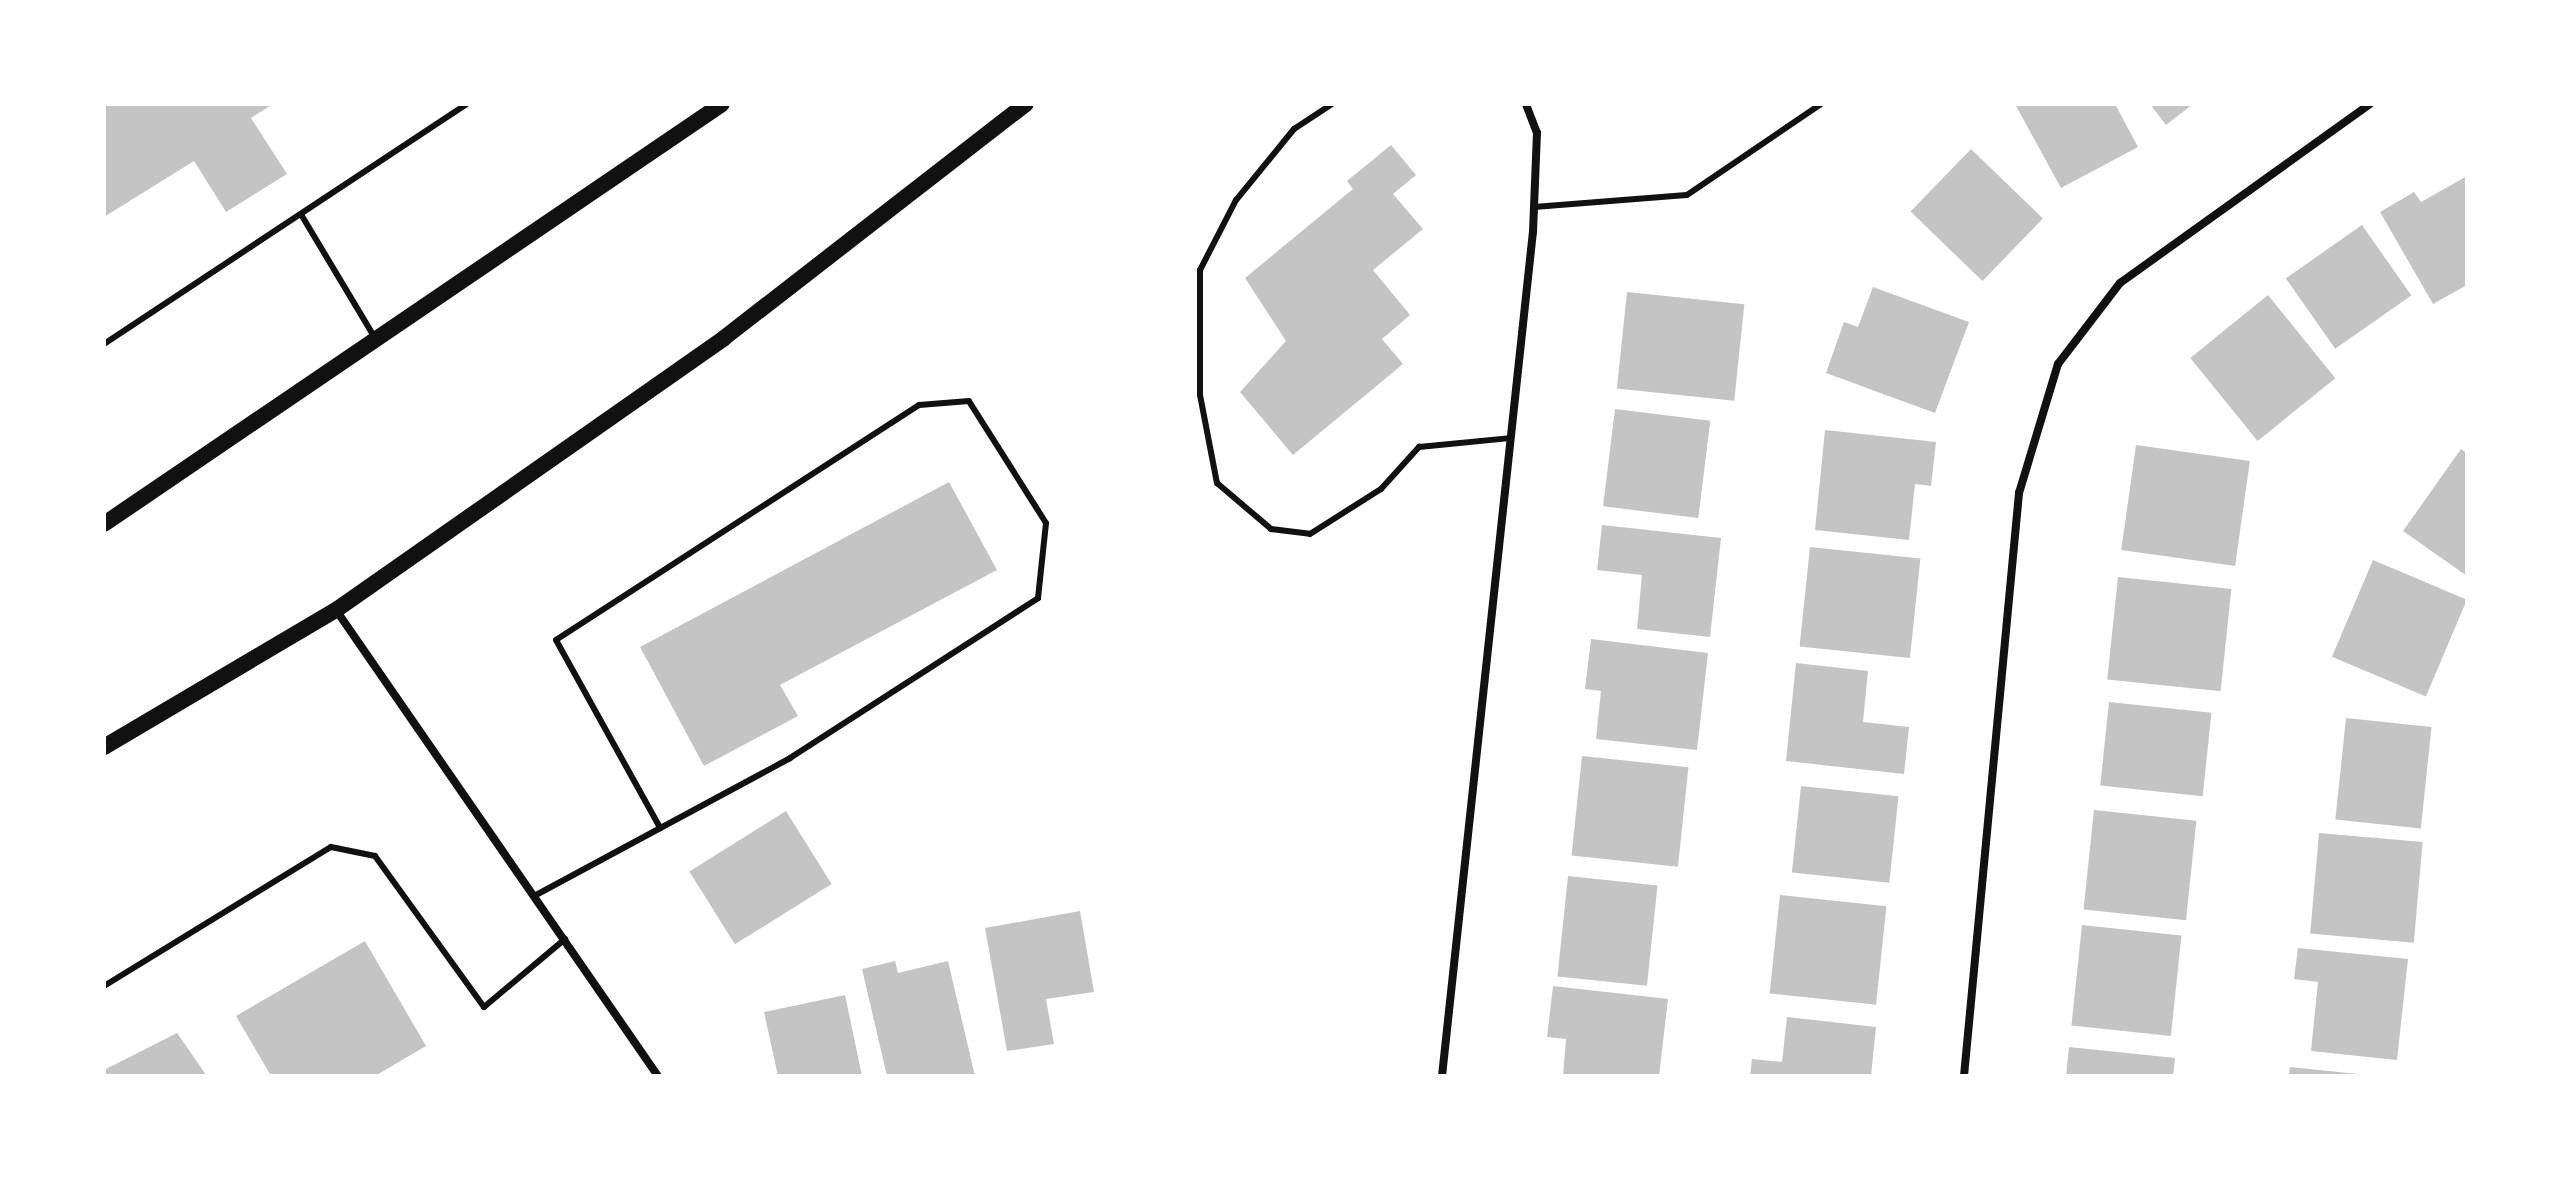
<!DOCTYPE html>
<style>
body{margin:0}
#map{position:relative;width:2571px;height:1180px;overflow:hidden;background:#fff;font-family:Bitter,serif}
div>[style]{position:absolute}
.building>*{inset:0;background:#c4c4c4;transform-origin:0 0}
.service>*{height:6px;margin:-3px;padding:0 3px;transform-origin:3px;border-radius:3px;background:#111}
.minor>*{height:8px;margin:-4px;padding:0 4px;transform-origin:4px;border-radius:4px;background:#111}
.secondary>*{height:16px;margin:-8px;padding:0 8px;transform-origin:8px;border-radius:8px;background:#111}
span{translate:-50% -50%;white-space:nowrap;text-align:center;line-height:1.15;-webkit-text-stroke:8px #fff;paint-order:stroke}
.frame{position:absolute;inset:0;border:106px solid #fff;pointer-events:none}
</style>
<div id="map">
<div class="building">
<i style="clip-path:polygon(104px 104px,273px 104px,251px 118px,287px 174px,226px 212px,194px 161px,104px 217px)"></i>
<i style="clip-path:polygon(2015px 104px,2115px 104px,2138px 147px,2061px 188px)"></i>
<i style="clip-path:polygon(2150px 104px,2193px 104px,2166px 125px)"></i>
<i style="clip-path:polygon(1391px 145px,1416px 175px,1393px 194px,1423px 229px,1373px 270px,1410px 315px,1382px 339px,1403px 364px,1293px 455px,1240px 392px,1286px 341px,1245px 278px,1353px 189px,1347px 181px)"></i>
<i style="left:1971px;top:149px;width:100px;height:87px;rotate:44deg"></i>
<i style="clip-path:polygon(2467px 176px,2467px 285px,2433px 304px,2380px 212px,2414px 192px,2421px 202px)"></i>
<i style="left:2362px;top:225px;width:86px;height:93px;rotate:55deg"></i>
<i style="clip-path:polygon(1873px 287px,1969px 322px,1935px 413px,1826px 373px,1844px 322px,1858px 327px)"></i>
<i style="left:1627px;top:292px;width:118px;height:97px;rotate:6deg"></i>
<i style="left:2268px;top:295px;width:107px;height:100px;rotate:51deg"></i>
<i style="left:1615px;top:409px;width:96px;height:98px;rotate:7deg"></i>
<i style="clip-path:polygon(1825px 430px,1936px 442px,1931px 486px,1915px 484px,1909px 540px,1815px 530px)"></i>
<i style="left:2136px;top:445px;width:115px;height:106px;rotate:8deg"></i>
<i style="clip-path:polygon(2461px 449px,2467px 453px,2467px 576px,2403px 531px)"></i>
<i style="clip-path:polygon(949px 482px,997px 570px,780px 685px,798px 716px,704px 766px,640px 647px)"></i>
<i style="clip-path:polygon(1602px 525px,1721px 538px,1710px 637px,1637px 629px,1642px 575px,1597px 570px)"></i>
<i style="left:1810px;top:547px;width:111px;height:100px;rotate:6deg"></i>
<i style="left:2373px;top:560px;width:102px;height:105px;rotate:23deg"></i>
<i style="left:2118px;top:577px;width:114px;height:103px;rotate:6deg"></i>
<i style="clip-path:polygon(1591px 639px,1708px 653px,1697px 750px,1596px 739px,1601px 691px,1585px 689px)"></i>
<i style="clip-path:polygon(1796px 663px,1868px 671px,1863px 722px,1909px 727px,1904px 774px,1786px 761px)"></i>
<i style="left:2109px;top:702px;width:103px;height:84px;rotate:6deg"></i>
<i style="left:2346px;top:718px;width:86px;height:102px;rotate:6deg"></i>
<i style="left:1582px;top:756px;width:107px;height:100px;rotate:6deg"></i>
<i style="left:1801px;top:786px;width:98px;height:87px;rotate:6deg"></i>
<i style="left:2094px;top:810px;width:103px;height:100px;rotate:6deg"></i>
<i style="left:786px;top:811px;width:86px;height:114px;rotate:58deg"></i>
<i style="left:2319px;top:833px;width:104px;height:101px;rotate:5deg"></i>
<i style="left:1568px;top:876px;width:90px;height:101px;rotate:6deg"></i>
<i style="left:1780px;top:895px;width:107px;height:99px;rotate:6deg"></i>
<i style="clip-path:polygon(1080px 911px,1094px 992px,1046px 999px,1054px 1044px,1007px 1051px,985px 928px)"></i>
<i style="left:2082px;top:925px;width:100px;height:101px;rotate:6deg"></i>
<i style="clip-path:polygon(365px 941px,426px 1046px,375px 1076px,271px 1076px,236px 1016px)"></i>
<i style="clip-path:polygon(2298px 948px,2408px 959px,2397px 1060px,2311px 1051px,2318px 982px,2294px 979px)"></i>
<i style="clip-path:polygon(895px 961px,898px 973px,948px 961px,975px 1076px,887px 1076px,862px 969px)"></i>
<i style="clip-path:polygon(1553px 986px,1668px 999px,1659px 1076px,1563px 1076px,1566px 1039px,1547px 1037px)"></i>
<i style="clip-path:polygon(845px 995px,862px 1076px,778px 1076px,764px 1012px)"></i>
<i style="clip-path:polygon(1787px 1017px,1876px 1027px,1871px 1076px,1750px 1076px,1752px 1059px,1782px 1062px)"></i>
<i style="clip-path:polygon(177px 1033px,207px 1076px,104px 1076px,104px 1070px)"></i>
<i style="clip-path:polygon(2069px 1047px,2175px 1058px,2173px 1076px,2066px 1076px)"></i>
<i style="clip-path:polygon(2290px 1067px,2358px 1074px,2358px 1076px,2289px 1076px)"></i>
</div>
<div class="service">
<i style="left:1332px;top:104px;width:45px;rotate:146.7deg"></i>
<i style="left:1294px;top:129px;width:92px;rotate:129.2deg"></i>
<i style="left:1236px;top:200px;width:79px;rotate:117.2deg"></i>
<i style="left:1200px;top:270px;width:125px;rotate:90deg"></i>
<i style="left:1200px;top:395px;width:90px;rotate:79.1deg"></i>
<i style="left:1217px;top:483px;width:71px;rotate:40.4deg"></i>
<i style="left:1271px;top:529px;width:39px;rotate:7deg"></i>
<i style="left:1310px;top:534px;width:84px;rotate:-32.4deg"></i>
<i style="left:1381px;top:489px;width:57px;rotate:-47.9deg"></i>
<i style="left:1419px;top:447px;width:91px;rotate:-5.6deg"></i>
<i style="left:1534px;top:207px;width:153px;rotate:-4.5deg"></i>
<i style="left:1687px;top:195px;width:162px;rotate:-34.2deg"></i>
<i style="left:302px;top:216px;width:142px;rotate:59.1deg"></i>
<i style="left:104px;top:344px;width:435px;rotate:-33.5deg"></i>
<i style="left:536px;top:895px;width:289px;rotate:-28.3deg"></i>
<i style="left:790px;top:758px;width:295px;rotate:-32.8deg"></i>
<i style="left:1038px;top:598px;width:75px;rotate:-83.9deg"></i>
<i style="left:1046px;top:523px;width:144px;rotate:-122.3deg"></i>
<i style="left:969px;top:401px;width:50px;rotate:175.4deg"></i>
<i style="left:919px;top:405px;width:432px;rotate:147.1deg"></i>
<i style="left:556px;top:640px;width:215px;rotate:61deg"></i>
<i style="left:104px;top:986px;width:266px;rotate:-31.5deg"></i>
<i style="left:331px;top:847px;width:45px;rotate:11.6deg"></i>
<i style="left:375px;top:856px;width:186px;rotate:54.2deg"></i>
<i style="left:484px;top:1007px;width:106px;rotate:-40deg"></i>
</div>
<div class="minor">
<i style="left:336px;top:610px;width:566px;rotate:55.36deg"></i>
<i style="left:1442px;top:1076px;width:849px;rotate:-83.85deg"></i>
<i style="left:1533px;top:232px;width:99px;rotate:-87.7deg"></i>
<i style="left:1537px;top:133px;width:31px;rotate:-111deg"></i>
<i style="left:1964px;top:1076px;width:586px;rotate:-84.61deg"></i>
<i style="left:2019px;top:493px;width:135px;rotate:-73.2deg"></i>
<i style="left:2058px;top:364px;width:102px;rotate:-52.6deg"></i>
<i style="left:2120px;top:283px;width:307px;rotate:-35.6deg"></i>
</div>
<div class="secondary">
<i style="left:104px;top:524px;width:747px;rotate:-34.2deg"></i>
<i style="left:104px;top:747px;width:269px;rotate:-30.6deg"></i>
<i style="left:336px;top:610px;width:474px;rotate:-35deg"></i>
<i style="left:724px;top:338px;width:382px;rotate:-37.8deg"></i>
</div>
<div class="frame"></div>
</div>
